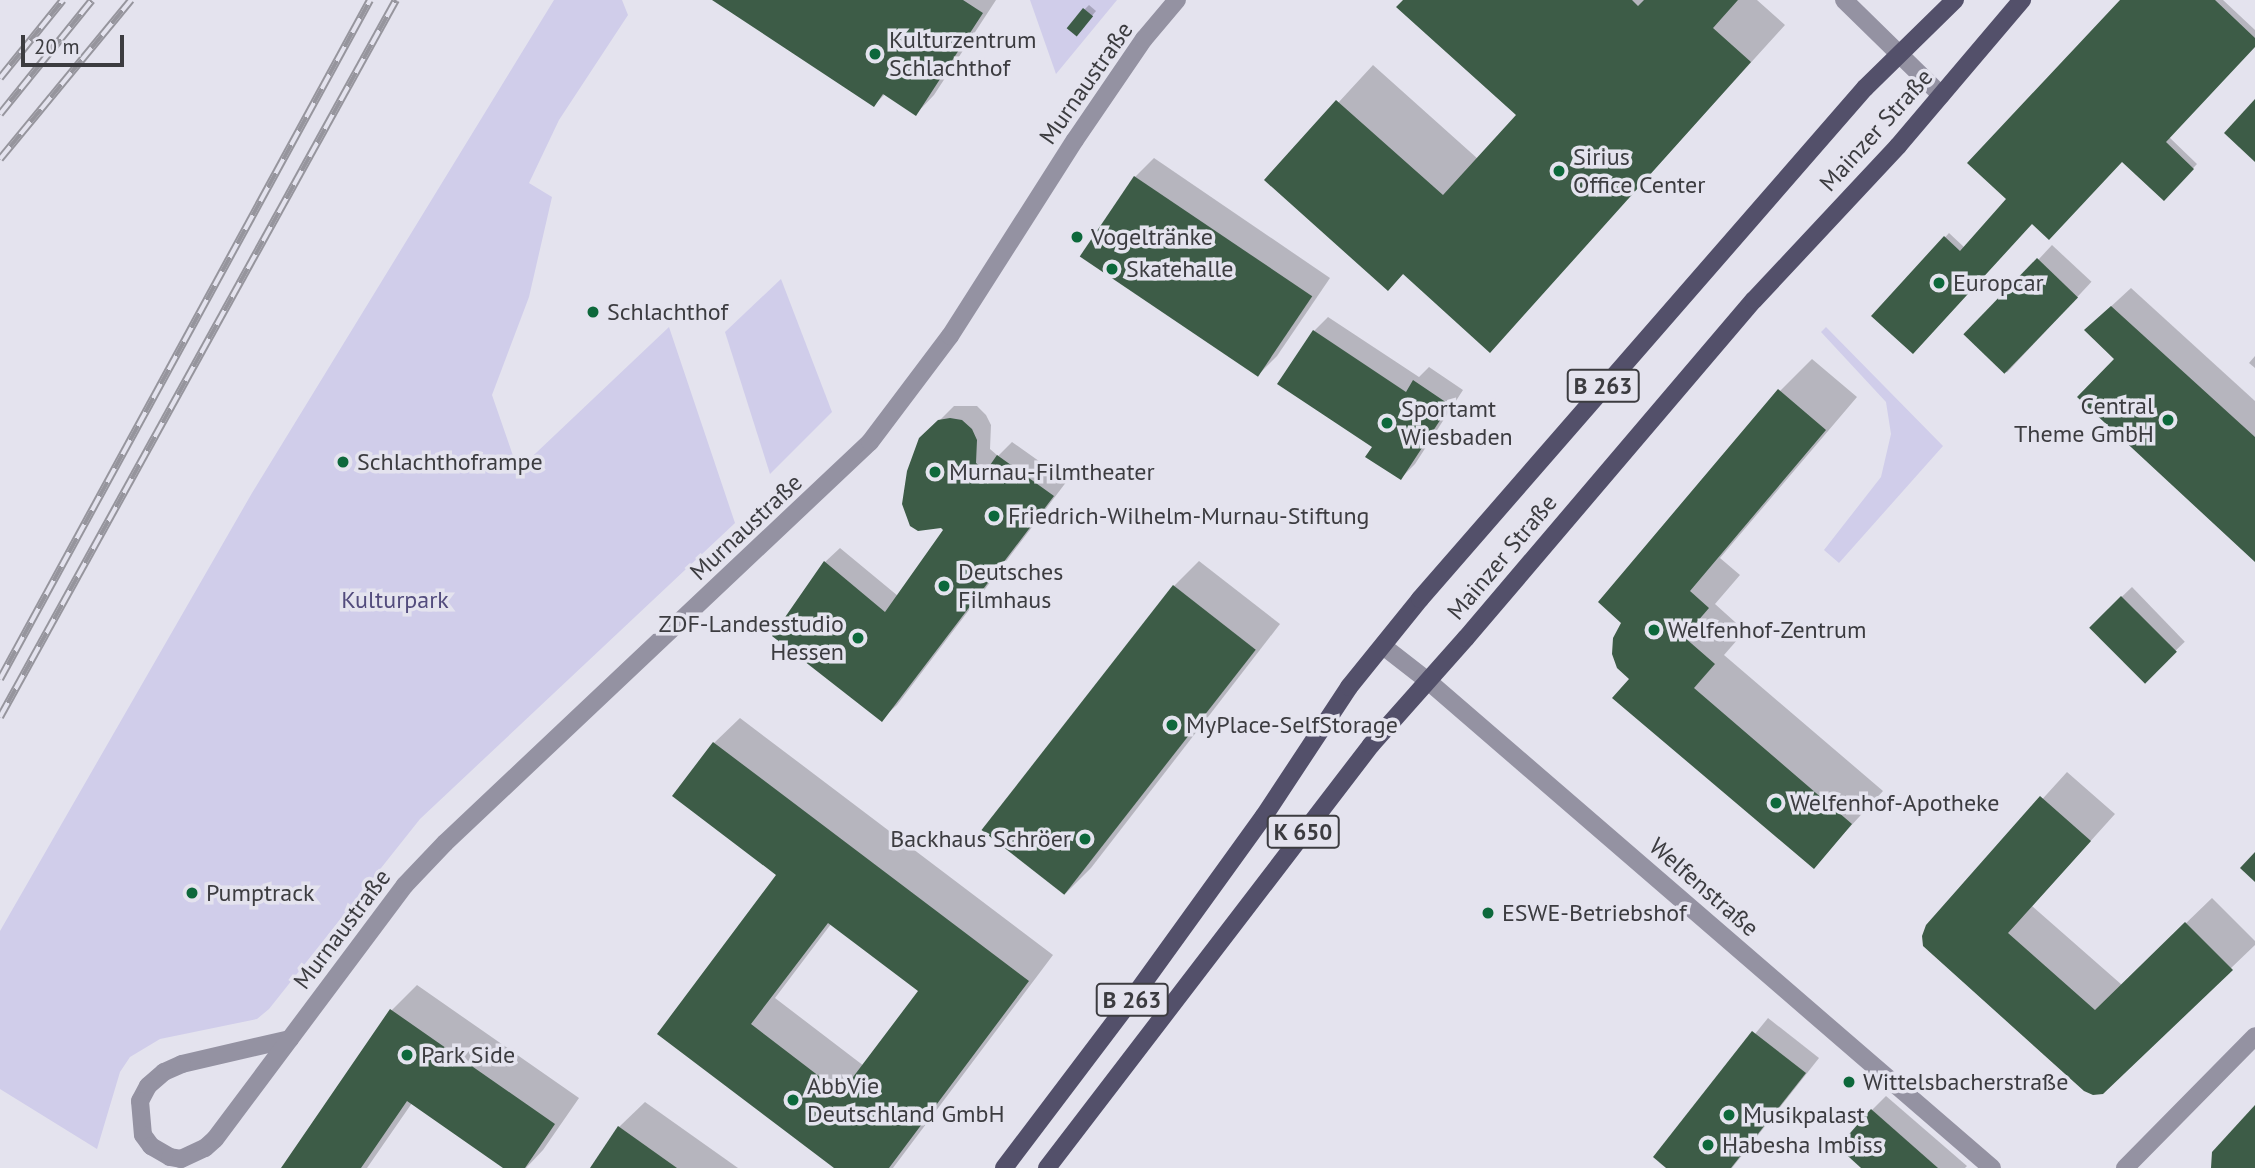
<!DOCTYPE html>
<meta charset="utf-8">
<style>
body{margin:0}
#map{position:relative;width:2255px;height:1168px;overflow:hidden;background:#e4e3ee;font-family:"PT Sans",sans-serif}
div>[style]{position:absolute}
.green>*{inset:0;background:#d0cdea}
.shadow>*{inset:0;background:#0003;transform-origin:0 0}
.building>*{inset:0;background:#3d5c47;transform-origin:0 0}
.minor>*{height:18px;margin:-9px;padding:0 9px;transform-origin:9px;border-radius:9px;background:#9492a2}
.major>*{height:18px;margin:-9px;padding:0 9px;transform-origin:9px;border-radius:9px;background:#53506a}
.rail>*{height:8px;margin-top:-4px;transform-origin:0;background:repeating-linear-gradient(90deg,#e4e3ee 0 16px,#96959d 0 32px);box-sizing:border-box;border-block:2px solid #96959d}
.dots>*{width:19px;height:19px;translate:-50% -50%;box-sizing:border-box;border:4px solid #e4e3ee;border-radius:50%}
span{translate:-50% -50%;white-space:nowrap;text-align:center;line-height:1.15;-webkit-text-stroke:7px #e4e3ee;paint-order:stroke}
.shield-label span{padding:2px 5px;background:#e4e3ee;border:2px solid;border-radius:5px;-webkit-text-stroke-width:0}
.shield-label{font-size:23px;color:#3c3c40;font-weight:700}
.poi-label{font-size:24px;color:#3c3c40}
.left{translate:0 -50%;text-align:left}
.right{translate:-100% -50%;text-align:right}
.street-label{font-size:24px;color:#3c3c40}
.park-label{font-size:24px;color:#534c7d}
.scale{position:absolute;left:21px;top:35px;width:103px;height:32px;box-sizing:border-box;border:4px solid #3c3c40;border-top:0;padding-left:9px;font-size:21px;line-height:24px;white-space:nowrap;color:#3c3c40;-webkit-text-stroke:5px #e4e3ee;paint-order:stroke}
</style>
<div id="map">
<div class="green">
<i style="clip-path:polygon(554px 0,622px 0,628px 15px,559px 120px,529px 183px,552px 197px,529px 297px,492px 395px,518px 470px,669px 327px,735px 523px,420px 819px,269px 1009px,257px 1019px,160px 1039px,130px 1057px,120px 1072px,97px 1149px,0 1089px,0 931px,252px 493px)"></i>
<i style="clip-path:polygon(1030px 0,1117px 0,1056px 74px)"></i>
<i style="clip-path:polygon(781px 279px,832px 412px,770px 474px,725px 332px)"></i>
<i style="clip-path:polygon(1826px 327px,1943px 446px,1839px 563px,1824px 550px,1881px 477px,1891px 434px,1886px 402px,1821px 332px)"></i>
</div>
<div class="shadow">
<i style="clip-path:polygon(715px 0,996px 0,934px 95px,916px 114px,885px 94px,874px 105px)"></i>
<i style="clip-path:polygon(1405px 0,1757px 0,1785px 25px,1490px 350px,1404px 273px,1388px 289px,1267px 180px,1373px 65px,1478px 159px,1518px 115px)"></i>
<i style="clip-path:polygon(2123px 0,2223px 0,2255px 30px,2255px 45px,2169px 137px,2197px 164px,2164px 199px,2122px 160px,2032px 221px,1873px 316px,1949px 233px,1965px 248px,2009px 199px)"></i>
<i style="clip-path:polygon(1089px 5px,1096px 11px,1081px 29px,1084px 10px)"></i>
<i style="clip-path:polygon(1154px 158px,1330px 278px,1277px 356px,1258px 375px,1135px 177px)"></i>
<i style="left:2052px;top:245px;width:54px;height:124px;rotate:43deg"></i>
<i style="clip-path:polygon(2131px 288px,2255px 401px,2255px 560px,2116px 359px,2105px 312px)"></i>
<i style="clip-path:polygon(1328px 317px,1419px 377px,1429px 367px,1463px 390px,1415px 464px,1401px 478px,1374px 446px,1314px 331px)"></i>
<i style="clip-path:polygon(2255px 356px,2255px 368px,2249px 363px)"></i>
<i style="clip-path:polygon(1812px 359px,1857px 397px,1720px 558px,1740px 575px,1715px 604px,1745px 631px,1724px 655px,1883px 791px,1813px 867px,1631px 679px,1780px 391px)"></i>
<i style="clip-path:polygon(954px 406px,977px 406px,986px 415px,991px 425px,990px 449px,998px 456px,1012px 442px,1067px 481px,897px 705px,882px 719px,825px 562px,840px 548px,898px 596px,945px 530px,921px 439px)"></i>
<i style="clip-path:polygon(1199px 561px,1280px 624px,1091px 868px,1065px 894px,1174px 586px)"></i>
<i style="left:2132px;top:587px;width:76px;height:57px;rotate:46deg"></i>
<i style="clip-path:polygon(evenodd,740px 718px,1053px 955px,893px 1168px,837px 1168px,659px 1033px,779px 875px,714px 743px,740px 718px,831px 924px,920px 991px,864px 1066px,775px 998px,831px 924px)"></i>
<i style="clip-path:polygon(2067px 772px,2115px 814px,2032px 906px,2122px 985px,2212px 898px,2255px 941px,2255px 945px,2102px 1092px,1927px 926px)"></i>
<i style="clip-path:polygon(417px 985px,579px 1098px,543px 1150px,526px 1168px,506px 1168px,412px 1103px,367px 1168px,285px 1168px,391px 1011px)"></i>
<i style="clip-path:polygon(1768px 1018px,1819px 1058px,1732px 1168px,1669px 1168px,1655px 1157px)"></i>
<i style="clip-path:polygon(1886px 1096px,1967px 1166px,1965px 1168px,1864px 1168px,1872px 1110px)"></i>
<i style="clip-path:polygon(645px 1102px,738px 1168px,592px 1168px,619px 1127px)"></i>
</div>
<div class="building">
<i style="clip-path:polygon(712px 0,963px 0,983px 13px,916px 116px,883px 94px,874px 107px)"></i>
<i style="clip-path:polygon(1403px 0,1632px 0,1638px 6px,1644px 0,1738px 0,1713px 28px,1751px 62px,1490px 353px,1403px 274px,1388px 291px,1264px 180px,1336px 100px,1443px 195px,1516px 115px,1396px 7px)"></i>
<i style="clip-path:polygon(2120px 0,2215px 0,2255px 38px,2255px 47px,2166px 142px,2194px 169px,2164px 201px,2122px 162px,2049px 240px,2032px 224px,1913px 354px,1871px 316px,1944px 236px,1960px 251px,2006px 199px,1967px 163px)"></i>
<i style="left:1083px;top:8px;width:13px;height:26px;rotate:39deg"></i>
<i style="clip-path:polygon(2255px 99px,2255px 162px,2224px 133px)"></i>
<i style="left:1134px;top:176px;width:215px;height:97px;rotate:34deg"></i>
<i style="left:2037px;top:258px;width:57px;height:106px;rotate:44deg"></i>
<i style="clip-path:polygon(2111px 306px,2255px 437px,2255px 562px,2077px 397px,2114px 359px,2084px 330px)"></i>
<i style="clip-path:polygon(1313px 330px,1406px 392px,1413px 380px,1450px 405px,1401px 480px,1365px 457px,1372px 447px,1277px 384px)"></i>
<i style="clip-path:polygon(1778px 389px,1826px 430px,1690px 591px,1709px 608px,1684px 637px,1715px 664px,1694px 688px,1852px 824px,1814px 869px,1612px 698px,1629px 679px,1617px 668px,1612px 654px,1613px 638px,1621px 623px,1598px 602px)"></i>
<i style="clip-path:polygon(950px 418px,962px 420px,972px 429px,977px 440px,976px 463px,986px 471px,997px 455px,1054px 496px,882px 722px,772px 636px,824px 561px,885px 612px,943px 530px,941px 528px,918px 531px,910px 526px,902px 504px,907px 471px,919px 438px,938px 420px)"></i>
<i style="left:1173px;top:585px;width:105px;height:311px;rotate:38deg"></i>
<i style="left:2121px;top:596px;width:79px;height:45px;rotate:45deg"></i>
<i style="clip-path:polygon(evenodd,713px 742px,1029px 981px,889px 1168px,834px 1168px,657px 1034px,776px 875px,672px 796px,713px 742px,828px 923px,918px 991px,841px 1093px,751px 1024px,828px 923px)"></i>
<i style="clip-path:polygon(2040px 796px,2091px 841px,2008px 933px,2095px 1010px,2185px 922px,2233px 970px,2103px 1094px,2093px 1095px,2084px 1091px,1923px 946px,1922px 936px,1926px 925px)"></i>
<i style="clip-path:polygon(2255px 852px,2255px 882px,2240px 868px)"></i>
<i style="clip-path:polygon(390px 1009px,555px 1124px,525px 1168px,503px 1168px,407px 1101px,361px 1168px,281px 1168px)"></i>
<i style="clip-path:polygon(1752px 1031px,1806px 1073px,1731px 1168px,1666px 1168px,1653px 1157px)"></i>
<i style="clip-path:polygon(2255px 1105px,2255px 1168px,2211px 1168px,2212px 1152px)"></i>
<i style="clip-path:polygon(1871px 1109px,1938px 1168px,1861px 1168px,1838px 1147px)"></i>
<i style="clip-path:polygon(618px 1126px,677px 1168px,590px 1168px)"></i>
</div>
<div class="minor">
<i style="left:1844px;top:0;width:136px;rotate:44.4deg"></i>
<i style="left:1383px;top:646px;width:57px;rotate:37.9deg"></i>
<i style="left:1428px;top:681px;width:745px;rotate:40.81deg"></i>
<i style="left:290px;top:1039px;width:111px;rotate:167deg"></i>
<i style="left:182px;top:1064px;width:20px;rotate:156deg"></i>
<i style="left:164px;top:1072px;width:21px;rotate:139deg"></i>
<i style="left:148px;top:1086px;width:17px;rotate:118deg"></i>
<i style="left:140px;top:1101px;width:34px;rotate:85deg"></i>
<i style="left:143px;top:1135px;width:14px;rotate:54deg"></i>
<i style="left:151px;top:1146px;width:22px;rotate:30deg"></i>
<i style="left:170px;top:1157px;width:11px;rotate:10deg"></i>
<i style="left:181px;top:1159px;width:26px;rotate:-25deg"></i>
<i style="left:205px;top:1148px;width:13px;rotate:-42deg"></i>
<i style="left:215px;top:1139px;width:317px;rotate:-53.2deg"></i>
<i style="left:405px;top:885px;width:58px;rotate:-46.4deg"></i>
<i style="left:445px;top:843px;width:584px;rotate:-43.34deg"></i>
<i style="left:870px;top:442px;width:133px;rotate:-53deg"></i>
<i style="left:950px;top:336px;width:232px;rotate:-57.5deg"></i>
<i style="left:1075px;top:140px;width:122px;rotate:-55.7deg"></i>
<i style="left:1144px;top:39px;width:51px;rotate:-49.8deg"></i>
<i style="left:2125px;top:1168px;width:185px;rotate:-45.4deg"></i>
</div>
<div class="major">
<i style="left:1004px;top:1168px;width:216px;rotate:-52.9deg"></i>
<i style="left:1134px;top:996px;width:222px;rotate:-54.2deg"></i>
<i style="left:1264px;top:816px;width:154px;rotate:-56.6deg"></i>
<i style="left:1349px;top:687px;width:113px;rotate:-51.1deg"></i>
<i style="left:1420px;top:599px;width:678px;rotate:-48.95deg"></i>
<i style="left:1865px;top:88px;width:126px;rotate:-44.4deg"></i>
<i style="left:1047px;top:1168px;width:533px;rotate:-52.55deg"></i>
<i style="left:1371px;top:745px;width:143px;rotate:-48.4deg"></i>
<i style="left:1466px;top:638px;width:444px;rotate:-49.6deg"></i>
<i style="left:1754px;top:300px;width:211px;rotate:-46.9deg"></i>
<i style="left:1898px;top:146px;width:192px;rotate:-49.7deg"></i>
</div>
<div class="rail">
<i style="left:0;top:78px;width:100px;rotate:-51.1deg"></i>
<i style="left:0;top:114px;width:146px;rotate:-51.1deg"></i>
<i style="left:0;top:159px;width:206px;rotate:-50.5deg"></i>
<i style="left:0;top:679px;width:773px;rotate:-61.41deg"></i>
<i style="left:0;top:717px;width:819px;rotate:-61.09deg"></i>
</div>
<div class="dots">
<i style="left:875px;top:54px;background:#0d683b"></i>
<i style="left:1559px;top:171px;background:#0d683b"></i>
<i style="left:1077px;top:237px;background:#0d683b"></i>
<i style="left:1112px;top:269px;background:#0d683b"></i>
<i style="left:1939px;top:283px;background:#0d683b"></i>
<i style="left:593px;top:312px;background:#0d683b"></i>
<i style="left:2168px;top:420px;background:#0d683b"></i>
<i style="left:1387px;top:423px;background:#0d683b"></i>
<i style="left:343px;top:462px;background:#0d683b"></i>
<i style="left:935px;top:472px;background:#0d683b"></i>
<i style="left:994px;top:516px;background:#0d683b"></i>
<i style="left:944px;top:586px;background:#0d683b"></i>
<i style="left:1654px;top:630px;background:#0d683b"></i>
<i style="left:858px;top:638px;background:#0d683b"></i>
<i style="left:1172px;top:725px;background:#0d683b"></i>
<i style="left:1776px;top:803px;background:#0d683b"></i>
<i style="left:1085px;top:839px;background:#0d683b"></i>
<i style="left:192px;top:893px;background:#0d683b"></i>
<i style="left:1488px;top:913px;background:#0d683b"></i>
<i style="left:407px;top:1055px;background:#0d683b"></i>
<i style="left:1849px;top:1082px;background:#0d683b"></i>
<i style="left:793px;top:1100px;background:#0d683b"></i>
<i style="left:1729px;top:1115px;background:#0d683b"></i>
<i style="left:1708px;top:1145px;background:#0d683b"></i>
</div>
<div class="shield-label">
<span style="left:1603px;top:386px">B 263</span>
<span style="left:1303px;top:832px">K 650</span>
<span style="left:1132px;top:1000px">B 263</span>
</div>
<div class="poi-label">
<span class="left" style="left:889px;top:54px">Kulturzentrum<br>Schlachthof</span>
<span class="left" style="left:1573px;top:171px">Sirius<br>Office Center</span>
<span class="left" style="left:1091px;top:237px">Vogeltränke</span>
<span class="left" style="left:1126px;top:269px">Skatehalle</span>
<span class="left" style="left:1953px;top:283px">Europcar</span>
<span class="left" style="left:607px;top:312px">Schlachthof</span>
<span class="right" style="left:2154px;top:420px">Central<br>Theme GmbH</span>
<span class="left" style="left:1401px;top:423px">Sportamt<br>Wiesbaden</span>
<span class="left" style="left:357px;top:462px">Schlachthoframpe</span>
<span class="left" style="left:949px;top:472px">Murnau-Filmtheater</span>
<span class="left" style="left:1008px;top:516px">Friedrich-Wilhelm-Murnau-Stiftung</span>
<span class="left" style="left:958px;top:586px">Deutsches<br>Filmhaus</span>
<span class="right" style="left:844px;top:638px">ZDF-Landesstudio<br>Hessen</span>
<span class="left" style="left:1668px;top:630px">Welfenhof-Zentrum</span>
<span class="left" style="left:1186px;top:725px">MyPlace-SelfStorage</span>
<span class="left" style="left:1790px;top:803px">Welfenhof-Apotheke</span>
<span class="right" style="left:1071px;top:839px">Backhaus Schröer</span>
<span class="left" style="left:206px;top:893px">Pumptrack</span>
<span class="left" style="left:1502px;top:913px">ESWE-Betriebshof</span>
<span class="left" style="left:421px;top:1055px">Park Side</span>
<span class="left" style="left:1863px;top:1082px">Wittelsbacherstraße</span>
<span class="left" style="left:807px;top:1100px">AbbVie<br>Deutschland GmbH</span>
<span class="left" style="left:1743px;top:1115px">Musikpalast</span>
<span class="left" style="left:1722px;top:1145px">Habesha Imbiss</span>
</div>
<div class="street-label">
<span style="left:1086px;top:83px;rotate:-55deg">Murnaustraße</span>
<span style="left:1876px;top:130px;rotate:-48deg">Mainzer Straße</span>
<span style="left:746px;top:527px;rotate:-43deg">Murnaustraße</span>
<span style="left:1502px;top:557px;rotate:-50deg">Mainzer Straße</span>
<span style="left:1704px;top:887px;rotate:41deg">Welfenstraße</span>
<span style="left:342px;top:929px;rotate:-53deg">Murnaustraße</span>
</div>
<div class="park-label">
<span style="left:395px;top:600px">Kulturpark</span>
</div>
<div class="scale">20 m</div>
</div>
